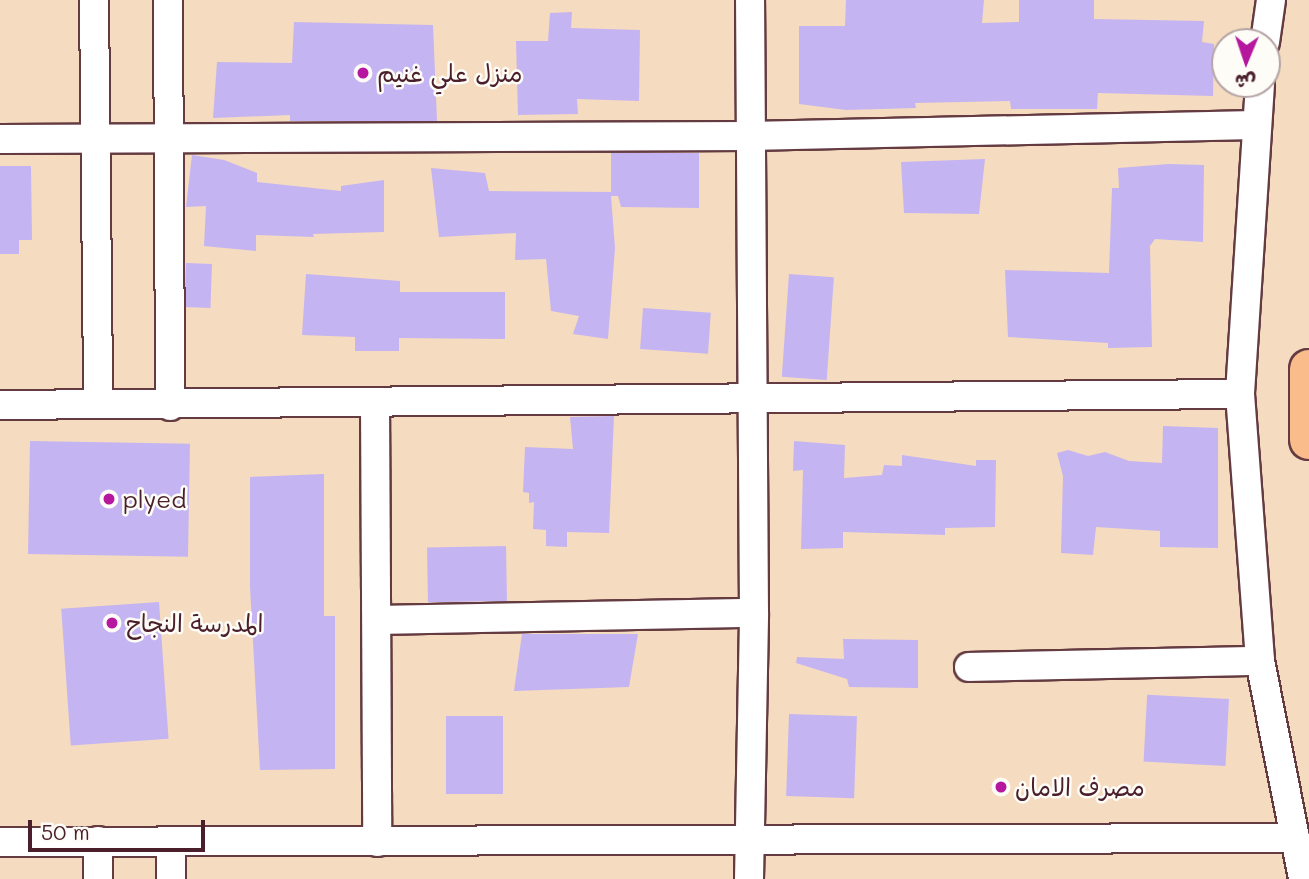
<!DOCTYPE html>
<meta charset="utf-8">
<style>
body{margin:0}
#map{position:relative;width:1309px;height:879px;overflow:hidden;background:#f5dbbf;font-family:Mali,"Playpen Sans Arabic",sans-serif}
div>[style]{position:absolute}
.building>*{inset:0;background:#c5b4f2;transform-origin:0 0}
.roads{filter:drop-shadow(2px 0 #643b41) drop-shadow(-2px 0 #643b41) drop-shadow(0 2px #643b41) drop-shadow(0 -2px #643b41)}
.minor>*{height:28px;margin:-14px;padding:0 14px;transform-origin:14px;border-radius:14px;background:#fff}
.highway>*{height:38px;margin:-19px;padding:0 19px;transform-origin:19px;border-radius:19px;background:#f9bc8a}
.dots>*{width:19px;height:19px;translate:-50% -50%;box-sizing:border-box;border:4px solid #fdfcf7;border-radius:50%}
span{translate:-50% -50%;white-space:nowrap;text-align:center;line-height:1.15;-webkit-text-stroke:5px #fdfcf7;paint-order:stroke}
.poi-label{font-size:24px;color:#4a1f2b}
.left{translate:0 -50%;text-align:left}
.north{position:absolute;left:1211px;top:28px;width:70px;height:70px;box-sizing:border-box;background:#fdfcf7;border:2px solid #b5a4a5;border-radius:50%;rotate:182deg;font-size:19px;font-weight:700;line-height:28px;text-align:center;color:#4a1f2b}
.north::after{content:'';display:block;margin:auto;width:24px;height:32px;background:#b5179e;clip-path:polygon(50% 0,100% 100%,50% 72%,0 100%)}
.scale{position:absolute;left:28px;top:820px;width:177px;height:32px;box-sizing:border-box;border:4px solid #4a1f2b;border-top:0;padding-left:9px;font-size:21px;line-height:24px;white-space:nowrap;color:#4a1f2b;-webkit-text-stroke:5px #fdfcf7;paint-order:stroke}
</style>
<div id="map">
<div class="building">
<i style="clip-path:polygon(846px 0,984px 0,982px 23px,1019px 22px,1019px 0,1094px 0,1094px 19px,1204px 21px,1202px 42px,1214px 44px,1213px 96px,1098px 93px,1097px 109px,1011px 109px,1010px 101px,915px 103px,916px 108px,846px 110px,799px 104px,799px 26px,845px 26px)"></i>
<i style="clip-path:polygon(572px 12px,571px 28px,640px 30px,639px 101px,577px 99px,578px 114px,518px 115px,516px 41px,548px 41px,550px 13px)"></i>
<i style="clip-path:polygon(294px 22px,433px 25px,437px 121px,290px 121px,290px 115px,213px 118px,217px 62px,292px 63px)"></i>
<i style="clip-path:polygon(611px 153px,699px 153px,699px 208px,621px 207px,618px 196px,611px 196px,615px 248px,608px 339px,573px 334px,579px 316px,551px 311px,546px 259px,515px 260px,516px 233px,439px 237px,431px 168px,485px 173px,489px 191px,611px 192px)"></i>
<i style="clip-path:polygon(192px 155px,224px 160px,257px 173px,257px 182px,341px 191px,341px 186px,384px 180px,384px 232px,313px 234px,314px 237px,256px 235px,256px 251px,204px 246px,206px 206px,186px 207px)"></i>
<i style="clip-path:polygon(985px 159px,979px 214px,904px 213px,901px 162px)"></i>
<i style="clip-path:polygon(1169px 164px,1204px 165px,1203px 242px,1155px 239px,1150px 246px,1152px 347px,1108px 348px,1108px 343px,1008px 337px,1005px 270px,1109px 273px,1112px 188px,1119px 188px,1118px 168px)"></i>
<i style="clip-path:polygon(0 166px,31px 166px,32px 240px,19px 240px,19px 254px,0 254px)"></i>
<i style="left:186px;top:263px;width:26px;height:44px;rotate:2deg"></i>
<i style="clip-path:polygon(306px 274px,400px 281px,400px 292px,505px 292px,505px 339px,399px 338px,399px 351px,355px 351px,355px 337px,302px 335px)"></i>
<i style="left:789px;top:274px;width:45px;height:103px;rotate:4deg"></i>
<i style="left:643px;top:308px;width:68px;height:41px;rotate:4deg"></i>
<i style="clip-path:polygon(614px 416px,609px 533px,567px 532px,567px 547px,546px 546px,546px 530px,533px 529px,534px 502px,529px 503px,529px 493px,523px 492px,525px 447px,573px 449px,570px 417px)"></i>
<i style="clip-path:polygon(1163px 426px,1218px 428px,1218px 548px,1160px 547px,1160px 531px,1096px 527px,1093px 555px,1061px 553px,1063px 476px,1057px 453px,1068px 450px,1088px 456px,1105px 452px,1129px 461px,1162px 463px)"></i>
<i style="left:30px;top:441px;width:160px;height:113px;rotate:1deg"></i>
<i style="clip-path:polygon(794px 441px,845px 445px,844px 478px,882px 475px,884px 465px,902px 466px,902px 455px,976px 466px,976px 460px,996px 460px,995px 527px,945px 528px,945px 535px,843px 532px,843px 548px,801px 549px,803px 470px,793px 471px)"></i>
<i style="clip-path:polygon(324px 474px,324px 616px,335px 616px,335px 769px,260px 770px,250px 587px,250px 477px)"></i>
<i style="left:506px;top:546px;width:55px;height:79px;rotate:89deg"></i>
<i style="left:159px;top:602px;width:137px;height:98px;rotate:86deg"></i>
<i style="clip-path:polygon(522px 634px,638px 634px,629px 687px,514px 691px)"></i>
<i style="clip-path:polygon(843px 639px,918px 640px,918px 688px,849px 687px,847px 679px,796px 663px,797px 657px,844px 659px)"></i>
<i style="left:1229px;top:699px;width:67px;height:82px;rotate:93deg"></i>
<i style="left:789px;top:714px;width:68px;height:82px;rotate:2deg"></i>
<i style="left:503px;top:716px;width:78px;height:57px;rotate:90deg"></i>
</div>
<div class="roads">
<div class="minor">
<i style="left:94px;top:0;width:402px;rotate:89.4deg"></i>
<i style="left:168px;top:0;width:406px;rotate:89.7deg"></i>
<i style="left:1265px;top:42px;width:42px;rotate:-81.9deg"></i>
<i style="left:1260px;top:84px;width:311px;rotate:93.7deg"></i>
<i style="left:1240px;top:394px;width:268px;rotate:85.7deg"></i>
<i style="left:1260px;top:661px;width:222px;rotate:78.8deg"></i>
<i style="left:0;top:139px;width:749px;rotate:-0.23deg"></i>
<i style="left:749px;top:136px;width:506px;rotate:-1.25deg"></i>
<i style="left:375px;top:402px;width:440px;rotate:89.7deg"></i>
<i style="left:0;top:405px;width:1240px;rotate:-0.51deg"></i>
<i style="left:377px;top:620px;width:377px;rotate:-1.1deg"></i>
<i style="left:969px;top:667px;width:291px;rotate:-1.2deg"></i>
<i style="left:98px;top:841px;width:38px;rotate:90deg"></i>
<i style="left:0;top:842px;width:1295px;rotate:-0.18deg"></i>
<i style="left:171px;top:879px;width:35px;rotate:-90deg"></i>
<i style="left:749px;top:879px;width:266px;rotate:-88.9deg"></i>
<i style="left:754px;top:613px;width:613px;rotate:-90.37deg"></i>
</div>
<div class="highway">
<i style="left:1309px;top:369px;width:71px;rotate:90deg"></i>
</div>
</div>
<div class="dots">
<i style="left:363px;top:73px;background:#b5179e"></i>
<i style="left:109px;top:499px;background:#b5179e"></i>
<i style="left:112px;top:623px;background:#b5179e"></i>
<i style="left:1001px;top:787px;background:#b5179e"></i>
</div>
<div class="poi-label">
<span class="left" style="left:377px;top:73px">منزل علي غنيم</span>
<span class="left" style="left:123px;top:499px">plyed</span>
<span class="left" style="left:126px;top:623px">المدرسة النجاح</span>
<span class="left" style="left:1015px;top:787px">مصرف الامان</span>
</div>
<div class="north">ش</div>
<div class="scale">50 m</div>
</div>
